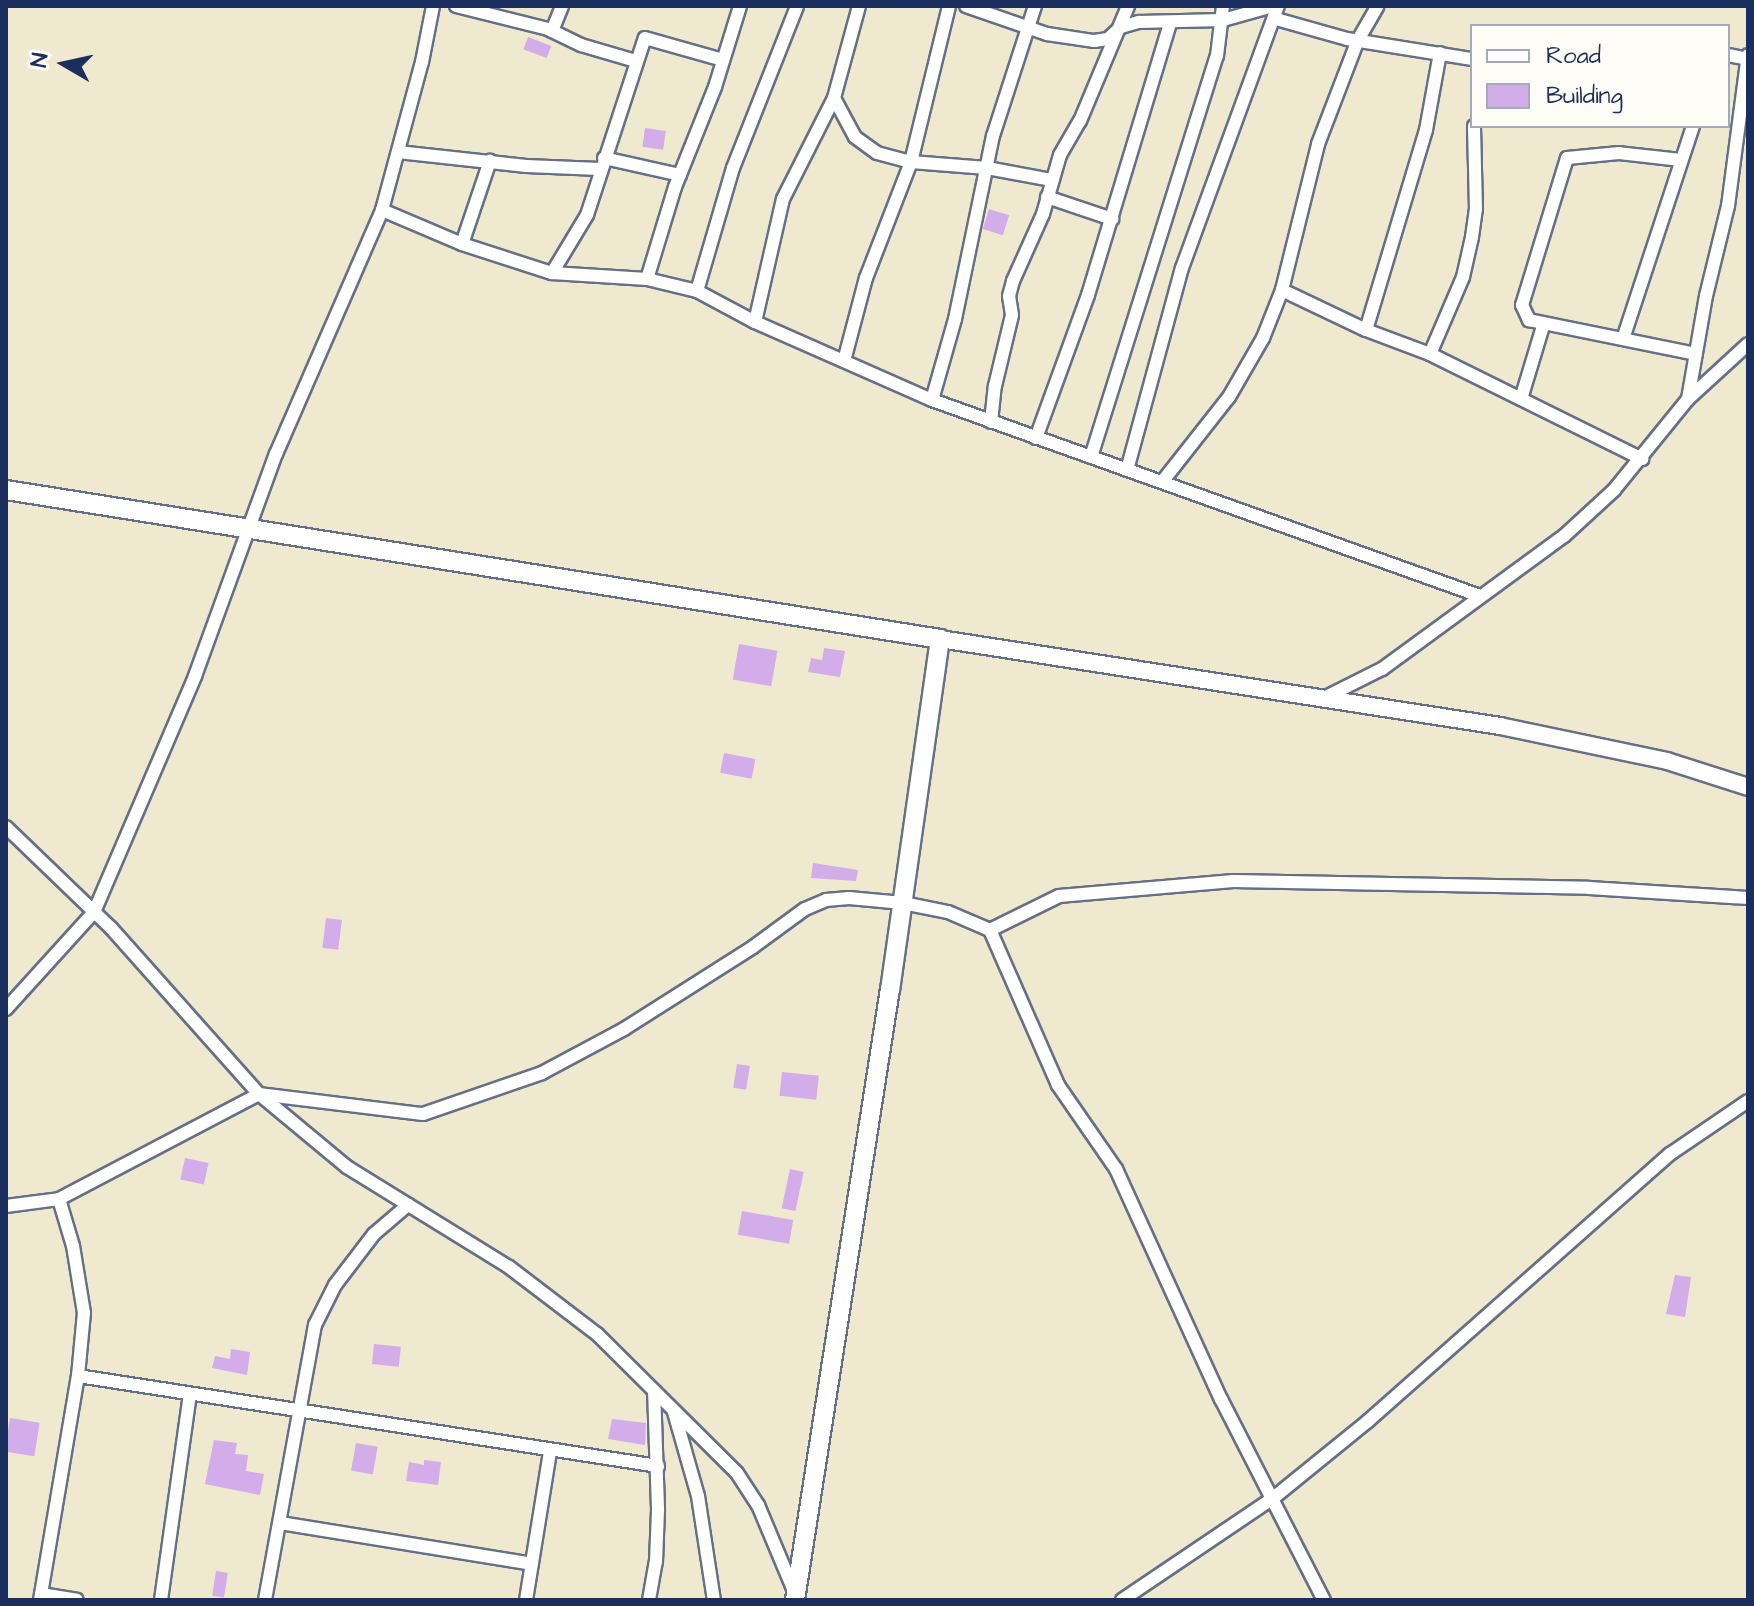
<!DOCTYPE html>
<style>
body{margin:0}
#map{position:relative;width:1754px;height:1606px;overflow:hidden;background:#efe9cf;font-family:"Architects Daughter",sans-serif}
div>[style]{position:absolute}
.building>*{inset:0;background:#d2adea;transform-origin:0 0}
.roads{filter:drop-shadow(2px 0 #657086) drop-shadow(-2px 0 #657086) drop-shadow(0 2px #657086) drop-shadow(0 -2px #657086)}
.minor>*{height:12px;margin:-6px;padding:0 6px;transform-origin:6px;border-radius:6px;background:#fff}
.tertiary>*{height:16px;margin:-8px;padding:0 8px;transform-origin:8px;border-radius:8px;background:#fff}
.secondary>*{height:18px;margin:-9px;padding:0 9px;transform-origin:9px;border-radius:9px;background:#fff}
span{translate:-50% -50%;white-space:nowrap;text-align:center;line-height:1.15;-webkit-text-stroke:7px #fdfcf7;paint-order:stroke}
.frame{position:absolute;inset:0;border:8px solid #1b2f5e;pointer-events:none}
.legend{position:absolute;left:1470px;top:24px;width:260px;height:104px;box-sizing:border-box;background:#fdfcf7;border:2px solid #a3aaba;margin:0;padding:10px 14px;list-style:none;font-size:24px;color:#1b2f5e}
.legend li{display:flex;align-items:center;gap:16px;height:40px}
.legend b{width:40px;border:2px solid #a3aaba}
.north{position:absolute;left:24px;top:24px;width:80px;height:80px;-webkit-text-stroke:6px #fdfcf7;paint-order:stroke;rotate:279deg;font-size:22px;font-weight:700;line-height:32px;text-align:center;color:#1b2f5e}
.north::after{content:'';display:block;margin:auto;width:28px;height:36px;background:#1b2f5e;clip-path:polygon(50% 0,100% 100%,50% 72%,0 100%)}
</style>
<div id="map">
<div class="building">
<i style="left:528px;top:37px;width:25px;height:13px;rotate:21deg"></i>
<i style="left:645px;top:128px;width:21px;height:19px;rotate:8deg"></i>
<i style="left:989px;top:209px;width:21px;height:21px;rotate:17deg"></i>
<i style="left:739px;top:644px;width:39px;height:36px;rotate:10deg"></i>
<i style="clip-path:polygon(824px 648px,845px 651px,840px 677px,808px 672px,811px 658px,822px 660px)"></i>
<i style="left:724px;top:753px;width:32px;height:20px;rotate:11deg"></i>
<i style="clip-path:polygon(813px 863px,858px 870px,856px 881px,811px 878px)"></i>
<i style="left:326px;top:918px;width:16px;height:30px;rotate:7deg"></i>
<i style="left:737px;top:1064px;width:13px;height:24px;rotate:9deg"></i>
<i style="left:782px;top:1072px;width:37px;height:24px;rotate:6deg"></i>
<i style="left:185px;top:1158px;width:24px;height:22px;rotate:12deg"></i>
<i style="left:790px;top:1169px;width:14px;height:40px;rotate:12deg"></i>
<i style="left:742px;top:1211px;width:52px;height:24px;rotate:10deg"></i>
<i style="clip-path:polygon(1675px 1275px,1691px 1277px,1685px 1317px,1666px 1314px)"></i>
<i style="left:374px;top:1344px;width:27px;height:20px;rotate:6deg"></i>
<i style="clip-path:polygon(231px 1349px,250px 1352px,247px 1375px,212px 1368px,215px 1356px,230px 1359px)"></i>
<i style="left:10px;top:1418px;width:30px;height:34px;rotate:9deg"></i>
<i style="clip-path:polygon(612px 1419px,646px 1423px,645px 1445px,608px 1439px)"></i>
<i style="clip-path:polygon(214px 1440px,237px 1443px,235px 1454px,248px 1455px,246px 1471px,264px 1474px,260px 1495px,205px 1484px)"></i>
<i style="left:356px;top:1443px;width:22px;height:28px;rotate:10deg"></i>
<i style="clip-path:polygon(424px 1460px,441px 1462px,438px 1485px,406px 1481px,409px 1462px,424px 1465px)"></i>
<i style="left:216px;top:1571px;width:12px;height:25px;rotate:9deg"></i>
</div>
<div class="roads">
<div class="minor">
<i style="left:456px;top:6px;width:95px;rotate:14deg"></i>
<i style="left:548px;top:29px;width:37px;rotate:26deg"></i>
<i style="left:581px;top:45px;width:57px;rotate:16.2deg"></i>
<i style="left:966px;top:6px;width:86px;rotate:19.1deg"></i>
<i style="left:1047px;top:34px;width:48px;rotate:8.5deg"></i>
<i style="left:1094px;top:41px;width:14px;rotate:-8deg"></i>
<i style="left:1108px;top:39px;width:18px;rotate:-43deg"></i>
<i style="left:1121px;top:27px;width:19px;rotate:-16deg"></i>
<i style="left:1139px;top:22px;width:84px;rotate:-1.4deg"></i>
<i style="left:1223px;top:20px;width:52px;rotate:-15.6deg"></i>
<i style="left:1276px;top:19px;width:74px;rotate:15.7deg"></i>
<i style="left:1347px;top:39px;width:127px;rotate:9.1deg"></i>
<i style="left:552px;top:31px;width:27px;rotate:-68deg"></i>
<i style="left:1728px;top:55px;width:20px;rotate:11deg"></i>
<i style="left:834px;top:98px;width:44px;rotate:61.7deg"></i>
<i style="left:855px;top:137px;width:27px;rotate:36deg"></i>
<i style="left:877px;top:153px;width:35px;rotate:15deg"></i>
<i style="left:911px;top:162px;width:76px;rotate:4.5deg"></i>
<i style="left:987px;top:168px;width:65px;rotate:10.6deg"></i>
<i style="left:398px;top:152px;width:129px;rotate:6.2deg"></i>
<i style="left:526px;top:166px;width:74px;rotate:2.3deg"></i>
<i style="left:604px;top:158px;width:78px;rotate:12.6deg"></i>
<i style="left:1681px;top:160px;width:62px;rotate:-173.6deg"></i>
<i style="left:1619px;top:153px;width:52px;rotate:174.5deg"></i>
<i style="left:1567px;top:158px;width:154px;rotate:107deg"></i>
<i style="left:1522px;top:305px;width:17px;rotate:65deg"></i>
<i style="left:1529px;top:320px;width:170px;rotate:11.5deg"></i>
<i style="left:1047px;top:197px;width:69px;rotate:18.7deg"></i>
<i style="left:382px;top:210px;width:87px;rotate:23deg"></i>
<i style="left:462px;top:244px;width:95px;rotate:17.9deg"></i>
<i style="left:552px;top:273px;width:95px;rotate:3.6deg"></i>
<i style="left:647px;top:279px;width:51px;rotate:13.5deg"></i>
<i style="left:697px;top:291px;width:66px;rotate:28.1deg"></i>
<i style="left:755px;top:322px;width:193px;rotate:23.8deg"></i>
<i style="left:932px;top:400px;width:582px;rotate:19.68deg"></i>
<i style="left:462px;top:244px;width:88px;rotate:-71.4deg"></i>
<i style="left:552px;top:273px;width:68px;rotate:-58.9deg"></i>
<i style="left:587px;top:215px;width:186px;rotate:-71.9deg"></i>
<i style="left:645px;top:38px;width:81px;rotate:15.8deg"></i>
<i style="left:647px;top:279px;width:96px;rotate:-73.1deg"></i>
<i style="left:675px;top:187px;width:108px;rotate:-68.2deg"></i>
<i style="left:715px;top:87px;width:85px;rotate:-72.8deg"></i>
<i style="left:1282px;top:290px;width:93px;rotate:25.5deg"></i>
<i style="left:1366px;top:330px;width:68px;rotate:20.6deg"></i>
<i style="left:1430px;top:354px;width:237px;rotate:26.3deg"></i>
<i style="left:697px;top:291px;width:128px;rotate:-73.7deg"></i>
<i style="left:733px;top:168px;width:174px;rotate:-68.4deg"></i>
<i style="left:755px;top:322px;width:126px;rotate:-77.2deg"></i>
<i style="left:783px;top:199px;width:113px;rotate:-63.2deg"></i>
<i style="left:834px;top:98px;width:95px;rotate:-74.8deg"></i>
<i style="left:1366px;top:330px;width:209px;rotate:-73.3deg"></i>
<i style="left:1426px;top:130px;width:78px;rotate:-79.7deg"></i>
<i style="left:1623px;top:339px;width:224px;rotate:-71.8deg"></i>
<i style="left:1430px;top:354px;width:84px;rotate:-66.8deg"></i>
<i style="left:1463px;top:277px;width:41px;rotate:-77.3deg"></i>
<i style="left:1472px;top:237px;width:28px;rotate:-82deg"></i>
<i style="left:1476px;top:209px;width:83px;rotate:-91.4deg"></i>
<i style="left:844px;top:361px;width:86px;rotate:-75.2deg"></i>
<i style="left:866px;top:278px;width:124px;rotate:-68.8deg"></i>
<i style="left:911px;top:162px;width:161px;rotate:-76.3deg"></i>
<i style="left:1521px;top:399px;width:79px;rotate:-73.2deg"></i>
<i style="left:1688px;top:399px;width:105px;rotate:-80.1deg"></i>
<i style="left:1706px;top:296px;width:93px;rotate:-76.3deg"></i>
<i style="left:1728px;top:206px;width:152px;rotate:-82.5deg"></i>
<i style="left:932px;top:400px;width:84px;rotate:-74.1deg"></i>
<i style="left:955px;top:319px;width:187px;rotate:-78.3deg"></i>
<i style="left:993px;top:136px;width:137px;rotate:-72.1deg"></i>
<i style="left:991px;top:422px;width:36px;rotate:-84deg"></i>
<i style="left:995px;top:386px;width:73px;rotate:-76.5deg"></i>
<i style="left:1012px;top:315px;width:19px;rotate:-99deg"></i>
<i style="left:1009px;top:296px;width:16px;rotate:-75deg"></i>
<i style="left:1013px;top:281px;width:73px;rotate:-65.9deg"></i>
<i style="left:1043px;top:214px;width:61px;rotate:-73.9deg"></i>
<i style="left:1060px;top:155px;width:39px;rotate:-60deg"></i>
<i style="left:1080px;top:121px;width:125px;rotate:-67.3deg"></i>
<i style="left:1036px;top:438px;width:152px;rotate:-70deg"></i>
<i style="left:1088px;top:295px;width:284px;rotate:-73.2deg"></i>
<i style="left:1091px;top:457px;width:420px;rotate:-72.6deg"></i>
<i style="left:1217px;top:56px;width:50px;rotate:-83.2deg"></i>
<i style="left:1127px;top:470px;width:209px;rotate:-74.8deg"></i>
<i style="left:1182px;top:268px;width:279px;rotate:-69.9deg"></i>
<i style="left:1162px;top:482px;width:108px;rotate:-51.8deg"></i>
<i style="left:1229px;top:397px;width:68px;rotate:-60deg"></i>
<i style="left:1263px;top:338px;width:52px;rotate:-68.4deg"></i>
<i style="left:1282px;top:290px;width:150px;rotate:-76.1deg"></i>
<i style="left:1318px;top:144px;width:111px;rotate:-69deg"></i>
<i style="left:1358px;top:40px;width:39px;rotate:-60deg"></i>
<i style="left:1324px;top:698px;width:65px;rotate:-26.6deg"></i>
<i style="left:1382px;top:669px;width:225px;rotate:-36.2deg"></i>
<i style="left:1564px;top:536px;width:68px;rotate:-42.6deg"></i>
<i style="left:1614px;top:490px;width:117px;rotate:-50.9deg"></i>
<i style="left:1688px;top:399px;width:81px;rotate:-42.5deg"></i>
<i style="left:6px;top:827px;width:146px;rotate:43.9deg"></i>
<i style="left:111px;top:928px;width:222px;rotate:48.3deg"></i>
<i style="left:259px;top:1094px;width:114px;rotate:39.7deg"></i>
<i style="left:347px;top:1167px;width:190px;rotate:31.7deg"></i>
<i style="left:509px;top:1267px;width:111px;rotate:37.3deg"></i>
<i style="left:597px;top:1334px;width:197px;rotate:44.8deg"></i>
<i style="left:737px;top:1473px;width:38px;rotate:57deg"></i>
<i style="left:758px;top:1505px;width:93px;rotate:67.3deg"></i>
<i style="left:990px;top:930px;width:77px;rotate:-26.2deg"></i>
<i style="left:1059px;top:896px;width:175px;rotate:-4.9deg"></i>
<i style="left:1233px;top:881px;width:356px;rotate:1.1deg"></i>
<i style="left:1589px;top:888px;width:159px;rotate:3.6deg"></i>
<i style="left:6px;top:1009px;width:131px;rotate:-47.8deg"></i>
<i style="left:94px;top:912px;width:257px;rotate:-66.8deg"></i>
<i style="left:195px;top:676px;width:236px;rotate:-70deg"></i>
<i style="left:276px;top:454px;width:266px;rotate:-66.5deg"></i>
<i style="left:382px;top:210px;width:153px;rotate:-74.9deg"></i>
<i style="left:422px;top:62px;width:57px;rotate:-78.9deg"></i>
<i style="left:6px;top:1206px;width:53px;rotate:-7.5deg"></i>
<i style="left:59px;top:1199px;width:226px;rotate:-27.7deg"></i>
<i style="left:259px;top:1094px;width:165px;rotate:7deg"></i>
<i style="left:423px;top:1114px;width:126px;rotate:-19deg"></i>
<i style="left:542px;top:1073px;width:93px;rotate:-28.2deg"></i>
<i style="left:624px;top:1029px;width:153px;rotate:-32.4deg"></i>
<i style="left:753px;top:947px;width:64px;rotate:-36.2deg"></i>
<i style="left:805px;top:909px;width:23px;rotate:-23deg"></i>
<i style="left:826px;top:900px;width:23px;rotate:-5deg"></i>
<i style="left:849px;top:898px;width:54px;rotate:5.3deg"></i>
<i style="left:903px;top:903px;width:46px;rotate:11.3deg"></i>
<i style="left:948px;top:912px;width:46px;rotate:23.2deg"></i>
<i style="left:990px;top:930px;width:169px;rotate:66.3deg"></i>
<i style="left:1058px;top:1085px;width:102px;rotate:55.4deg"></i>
<i style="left:1116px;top:1169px;width:253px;rotate:65.5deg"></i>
<i style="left:1221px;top:1399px;width:226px;rotate:62.9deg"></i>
<i style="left:78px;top:1376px;width:587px;rotate:8.82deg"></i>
<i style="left:674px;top:1412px;width:87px;rotate:74.1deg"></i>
<i style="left:698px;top:1496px;width:105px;rotate:81.3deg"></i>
<i style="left:280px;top:1523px;width:255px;rotate:9.2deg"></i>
<i style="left:41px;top:1594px;width:36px;rotate:9deg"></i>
<i style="left:40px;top:1600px;width:227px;rotate:-80.4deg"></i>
<i style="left:78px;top:1376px;width:63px;rotate:-84.6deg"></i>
<i style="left:84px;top:1313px;width:68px;rotate:-99.3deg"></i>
<i style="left:73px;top:1246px;width:49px;rotate:-106.6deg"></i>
<i style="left:161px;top:1600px;width:208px;rotate:-82deg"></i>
<i style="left:265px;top:1600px;width:280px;rotate:-79.7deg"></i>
<i style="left:315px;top:1325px;width:45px;rotate:-63.4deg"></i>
<i style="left:335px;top:1285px;width:64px;rotate:-52.6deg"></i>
<i style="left:374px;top:1234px;width:45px;rotate:-40.5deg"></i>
<i style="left:526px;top:1600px;width:151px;rotate:-80.8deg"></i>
<i style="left:649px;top:1600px;width:39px;rotate:-80deg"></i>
<i style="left:656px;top:1562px;width:53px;rotate:-87.8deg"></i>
<i style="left:658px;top:1509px;width:118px;rotate:-91.9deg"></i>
<i style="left:1122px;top:1600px;width:181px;rotate:-34deg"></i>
<i style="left:1272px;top:1499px;width:124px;rotate:-39.1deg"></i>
<i style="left:1368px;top:1421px;width:403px;rotate:-41.5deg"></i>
<i style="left:1670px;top:1154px;width:94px;rotate:-34.2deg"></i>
</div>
<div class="tertiary">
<i style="left:940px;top:639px;width:567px;rotate:8.83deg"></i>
<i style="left:1500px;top:726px;width:171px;rotate:11.8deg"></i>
<i style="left:1667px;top:761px;width:85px;rotate:17.8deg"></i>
</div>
<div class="secondary">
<i style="left:6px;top:490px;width:946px;rotate:9.06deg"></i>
<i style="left:940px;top:639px;width:354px;rotate:98.1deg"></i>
<i style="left:890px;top:989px;width:618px;rotate:98.84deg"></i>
</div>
</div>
<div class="frame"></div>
<ul class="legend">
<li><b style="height:10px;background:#fff"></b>Road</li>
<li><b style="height:22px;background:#d2adea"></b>Building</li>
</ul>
<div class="north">N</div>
</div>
